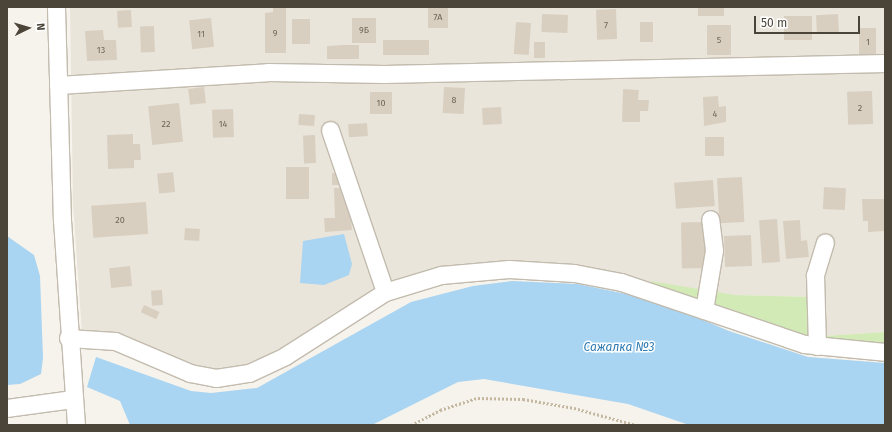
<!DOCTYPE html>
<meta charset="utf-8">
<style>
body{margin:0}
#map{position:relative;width:892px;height:432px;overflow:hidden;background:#f6f3ec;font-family:"Fira Sans",sans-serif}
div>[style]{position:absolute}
.residential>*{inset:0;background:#eae5da}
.green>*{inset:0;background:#d2eab5}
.water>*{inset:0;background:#a9d4f2}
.building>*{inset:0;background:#d8cfc1;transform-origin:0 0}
.path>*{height:2.5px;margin-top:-1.25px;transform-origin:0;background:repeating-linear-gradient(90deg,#c4b79f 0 2px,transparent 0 4px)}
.roads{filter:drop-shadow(1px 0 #c2bbae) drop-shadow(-1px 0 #c2bbae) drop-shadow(0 1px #c2bbae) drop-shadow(0 -1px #c2bbae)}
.minor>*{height:17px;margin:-8.5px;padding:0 8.5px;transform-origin:8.5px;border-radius:8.5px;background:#fff}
span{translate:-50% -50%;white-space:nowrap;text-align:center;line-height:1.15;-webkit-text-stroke:3px #fff;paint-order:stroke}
.number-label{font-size:9px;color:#6e675b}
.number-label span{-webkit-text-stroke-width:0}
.water-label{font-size:12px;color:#2e7ab2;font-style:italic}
.frame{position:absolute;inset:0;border:8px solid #4b4439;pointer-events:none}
.north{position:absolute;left:8px;top:8px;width:40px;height:40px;-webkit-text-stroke:3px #fff;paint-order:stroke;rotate:85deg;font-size:11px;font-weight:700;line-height:16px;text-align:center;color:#4b4439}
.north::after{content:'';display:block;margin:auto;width:14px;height:18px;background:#4b4439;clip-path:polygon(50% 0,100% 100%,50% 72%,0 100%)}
.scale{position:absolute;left:754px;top:16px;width:106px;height:18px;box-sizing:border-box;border:2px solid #4b4439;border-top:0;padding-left:5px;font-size:12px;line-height:14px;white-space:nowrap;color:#4b4439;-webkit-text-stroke:3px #fff;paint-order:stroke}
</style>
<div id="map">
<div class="residential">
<i style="clip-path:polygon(70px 7px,885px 7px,885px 332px,824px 336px,813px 297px,735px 295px,517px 261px,460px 264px,396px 281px,334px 313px,286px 349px,240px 367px,202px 371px,82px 333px,73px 203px)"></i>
</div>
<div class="green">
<i style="clip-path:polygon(650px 281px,735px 295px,814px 297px,824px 336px,885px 332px,885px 348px,821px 346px,660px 291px)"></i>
</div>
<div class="water">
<i style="clip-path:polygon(344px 234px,352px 264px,349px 275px,324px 285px,300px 283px,303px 241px)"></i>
<i style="clip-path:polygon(7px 236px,34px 255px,40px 276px,43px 358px,41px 374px,20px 384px,7px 385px)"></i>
<i style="clip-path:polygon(512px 281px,578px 284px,631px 295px,668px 305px,729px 331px,808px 357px,885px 363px,885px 425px,689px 425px,628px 404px,484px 379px,458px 382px,372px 425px,130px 425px,120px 401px,87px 387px,96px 357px,191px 391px,211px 393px,257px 388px,411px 302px,473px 286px)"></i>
</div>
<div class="building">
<i style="clip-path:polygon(273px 7px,286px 7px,286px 53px,265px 53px,265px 13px,273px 12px)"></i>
<i style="left:428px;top:7px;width:20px;height:21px"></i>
<i style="left:698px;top:7px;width:26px;height:9px"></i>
<i style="left:616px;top:9px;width:30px;height:20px;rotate:88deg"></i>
<i style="left:131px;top:10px;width:17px;height:14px;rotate:87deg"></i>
<i style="left:542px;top:14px;width:26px;height:18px;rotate:2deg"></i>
<i style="left:838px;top:14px;width:19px;height:22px;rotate:87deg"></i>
<i style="left:784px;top:16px;width:28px;height:24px"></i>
<i style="left:211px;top:18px;width:29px;height:22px;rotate:84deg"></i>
<i style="left:352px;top:18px;width:24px;height:25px"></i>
<i style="left:292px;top:19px;width:18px;height:25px"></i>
<i style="left:516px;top:22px;width:15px;height:32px;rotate:4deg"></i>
<i style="left:640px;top:22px;width:13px;height:20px"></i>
<i style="left:707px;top:25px;width:24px;height:30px"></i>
<i style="left:154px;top:26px;width:26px;height:14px;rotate:88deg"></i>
<i style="left:859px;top:28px;width:17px;height:29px"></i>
<i style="clip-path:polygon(103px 30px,104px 40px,116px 40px,117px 60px,87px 61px,85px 31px)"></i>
<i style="left:383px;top:40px;width:46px;height:15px"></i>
<i style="left:534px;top:42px;width:11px;height:16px"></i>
<i style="clip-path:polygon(343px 45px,359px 45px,359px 59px,327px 59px,327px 46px)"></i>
<i style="left:204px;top:87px;width:16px;height:16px;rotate:83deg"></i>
<i style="left:444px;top:87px;width:21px;height:26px;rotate:3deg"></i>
<i style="clip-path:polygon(623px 89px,639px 90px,638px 100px,649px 100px,648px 111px,640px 111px,640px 122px,622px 122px)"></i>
<i style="left:872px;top:91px;width:33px;height:25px;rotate:88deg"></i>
<i style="left:370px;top:92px;width:22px;height:22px"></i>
<i style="clip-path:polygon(718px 96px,719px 107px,726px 106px,726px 122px,704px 126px,703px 97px)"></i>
<i style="left:179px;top:103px;width:39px;height:31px;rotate:84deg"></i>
<i style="left:501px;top:107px;width:17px;height:19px;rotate:87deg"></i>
<i style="left:233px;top:109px;width:28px;height:21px;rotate:88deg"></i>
<i style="left:299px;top:114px;width:16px;height:11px;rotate:4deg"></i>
<i style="left:367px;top:123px;width:13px;height:19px;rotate:86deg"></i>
<i style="clip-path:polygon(133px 134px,133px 144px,140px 144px,141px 160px,134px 160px,134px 168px,108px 169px,107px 135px)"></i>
<i style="left:315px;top:135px;width:28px;height:12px;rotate:88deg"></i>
<i style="left:705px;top:137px;width:19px;height:19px"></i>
<i style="left:286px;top:167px;width:23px;height:32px"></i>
<i style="left:173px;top:172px;width:20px;height:16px;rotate:84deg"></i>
<i style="left:332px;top:173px;width:7px;height:12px"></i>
<i style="left:742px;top:177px;width:45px;height:25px;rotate:87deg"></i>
<i style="left:713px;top:180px;width:26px;height:39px;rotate:86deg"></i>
<i style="left:824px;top:187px;width:22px;height:22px;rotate:3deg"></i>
<i style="clip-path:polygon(334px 188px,343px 188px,344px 201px,349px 200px,352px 230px,325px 232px,324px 218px,335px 218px)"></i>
<i style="clip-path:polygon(862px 199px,885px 199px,885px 231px,868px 232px,868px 221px,863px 221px)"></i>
<i style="left:146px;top:202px;width:32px;height:55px;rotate:86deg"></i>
<i style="left:777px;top:219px;width:43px;height:18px;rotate:86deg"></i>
<i style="clip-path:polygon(800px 220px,801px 241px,807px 240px,809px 257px,786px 259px,783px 221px)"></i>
<i style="left:706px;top:222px;width:46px;height:25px;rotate:89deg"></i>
<i style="left:185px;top:228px;width:15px;height:12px;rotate:4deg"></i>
<i style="left:751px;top:235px;width:31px;height:27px;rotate:88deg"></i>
<i style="left:130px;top:266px;width:20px;height:21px;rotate:84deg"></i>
<i style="left:162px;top:290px;width:15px;height:11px;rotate:86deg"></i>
<i style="left:144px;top:305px;width:17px;height:8px;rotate:24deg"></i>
</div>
<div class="path">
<i style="left:411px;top:425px;width:33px;rotate:-27deg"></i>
<i style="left:440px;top:410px;width:40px;rotate:-18deg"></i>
<i style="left:478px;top:398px;width:45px;rotate:1.3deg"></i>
<i style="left:523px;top:399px;width:52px;rotate:10deg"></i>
<i style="left:574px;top:408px;width:64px;rotate:15.3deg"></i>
</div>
<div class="roads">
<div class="minor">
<i style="left:56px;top:7px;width:213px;rotate:88.4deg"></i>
<i style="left:62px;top:220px;width:205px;rotate:86.1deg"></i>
<i style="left:58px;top:85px;width:210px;rotate:-3.5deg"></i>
<i style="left:268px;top:72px;width:116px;rotate:1deg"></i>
<i style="left:384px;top:74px;width:501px;rotate:-1.26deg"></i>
<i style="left:330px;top:130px;width:171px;rotate:71.2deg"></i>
<i style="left:704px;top:310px;width:61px;rotate:-80.5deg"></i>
<i style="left:714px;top:250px;width:31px;rotate:-97deg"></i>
<i style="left:68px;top:338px;width:47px;rotate:3.7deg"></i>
<i style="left:115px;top:341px;width:82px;rotate:23.1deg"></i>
<i style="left:190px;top:373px;width:26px;rotate:11deg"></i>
<i style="left:216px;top:378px;width:33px;rotate:-9deg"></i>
<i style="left:249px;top:373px;width:40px;rotate:-25deg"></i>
<i style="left:285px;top:356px;width:119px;rotate:-32.6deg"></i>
<i style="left:385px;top:292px;width:59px;rotate:-16.9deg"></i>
<i style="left:441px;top:275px;width:68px;rotate:-5deg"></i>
<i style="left:509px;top:269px;width:65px;rotate:3.5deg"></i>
<i style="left:574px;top:273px;width:48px;rotate:10.8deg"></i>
<i style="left:621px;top:282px;width:193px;rotate:18.7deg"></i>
<i style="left:804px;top:344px;width:81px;rotate:5.6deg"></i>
<i style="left:817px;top:346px;width:71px;rotate:-91.6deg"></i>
<i style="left:815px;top:275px;width:34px;rotate:-73deg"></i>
<i style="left:7px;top:408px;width:67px;rotate:-7.8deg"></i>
</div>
</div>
<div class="number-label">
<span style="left:438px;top:17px">7А</span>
<span style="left:606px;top:25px">7</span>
<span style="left:364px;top:30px">9Б</span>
<span style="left:275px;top:33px">9</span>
<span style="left:201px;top:34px">11</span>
<span style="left:719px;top:40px">5</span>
<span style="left:868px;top:42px">1</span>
<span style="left:101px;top:50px">13</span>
<span style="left:454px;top:100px">8</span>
<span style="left:381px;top:103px">10</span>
<span style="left:860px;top:108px">2</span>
<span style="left:715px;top:114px">4</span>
<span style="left:166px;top:124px">22</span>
<span style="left:223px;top:124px">14</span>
<span style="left:120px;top:220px">20</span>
</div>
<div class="water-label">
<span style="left:619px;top:348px">Сажалка №3</span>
</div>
<div class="frame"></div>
<div class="north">N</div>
<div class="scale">50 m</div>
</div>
